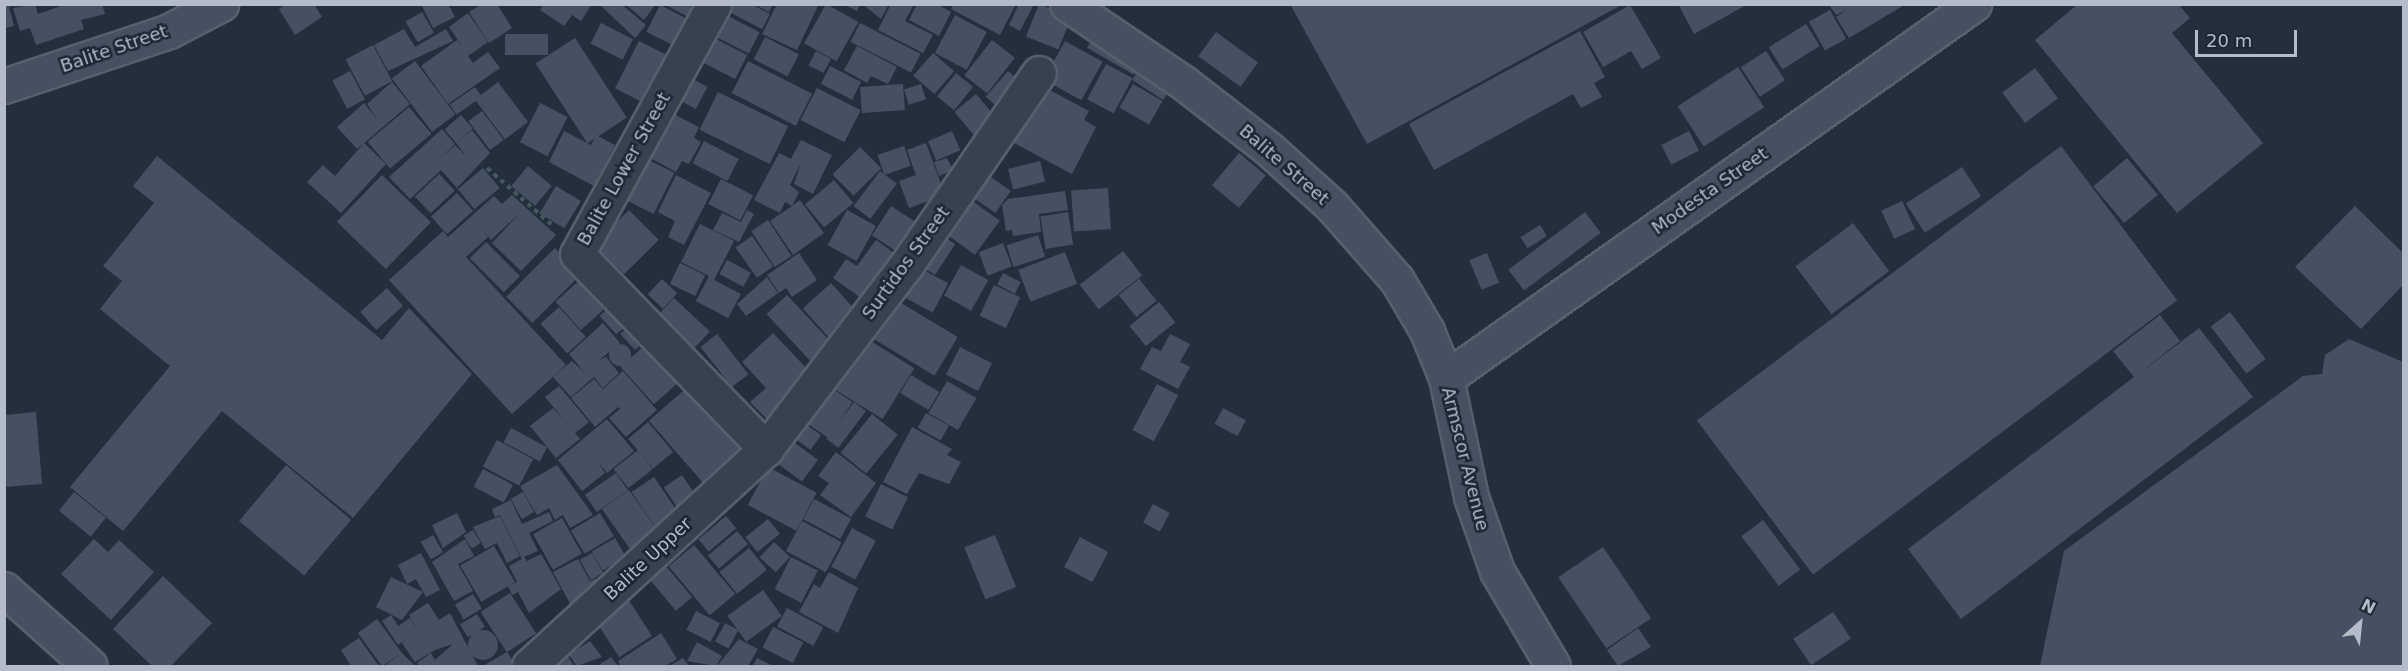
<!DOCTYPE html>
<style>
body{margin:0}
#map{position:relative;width:2408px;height:671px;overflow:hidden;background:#242f3e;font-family:"DejaVu Sans",sans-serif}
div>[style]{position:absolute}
.building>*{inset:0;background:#455162;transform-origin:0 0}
.round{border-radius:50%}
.path>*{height:4px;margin-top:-2px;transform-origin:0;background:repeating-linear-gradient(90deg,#44595c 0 4.5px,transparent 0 9px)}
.roads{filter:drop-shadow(2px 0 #565f6c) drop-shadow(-2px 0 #565f6c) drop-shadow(0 2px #565f6c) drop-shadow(0 -2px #565f6c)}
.minor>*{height:33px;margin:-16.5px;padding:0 16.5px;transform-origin:16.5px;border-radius:16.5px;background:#38414e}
.secondary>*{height:33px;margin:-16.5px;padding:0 16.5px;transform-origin:16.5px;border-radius:16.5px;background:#465061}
span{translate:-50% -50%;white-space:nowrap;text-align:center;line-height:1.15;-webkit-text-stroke:5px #1d2633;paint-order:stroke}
.street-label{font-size:18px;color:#b4bcc9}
.frame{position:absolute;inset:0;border:6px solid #b4bcc9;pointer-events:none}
.north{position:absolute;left:2330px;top:593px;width:60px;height:60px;-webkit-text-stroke:4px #1d2633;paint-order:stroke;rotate:27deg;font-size:16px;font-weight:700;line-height:24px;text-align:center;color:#b4bcc9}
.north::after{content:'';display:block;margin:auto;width:21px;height:27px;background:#b4bcc9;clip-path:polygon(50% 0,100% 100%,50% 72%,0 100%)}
.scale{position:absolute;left:2195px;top:30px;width:102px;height:27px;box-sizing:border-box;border:3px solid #b4bcc9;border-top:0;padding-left:8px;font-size:18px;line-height:21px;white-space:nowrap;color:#b4bcc9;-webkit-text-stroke:4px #1d2633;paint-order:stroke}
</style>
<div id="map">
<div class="building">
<i style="clip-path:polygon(5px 4px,14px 5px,9px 7px,14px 26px,5px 28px)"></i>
<i style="clip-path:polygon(35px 4px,38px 14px,67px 4px,102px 4px,105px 14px,81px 20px,84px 29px,36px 45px,30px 28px,20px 31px,13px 8px)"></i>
<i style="clip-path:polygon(286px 4px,314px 4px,322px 17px,295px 35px,279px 9px)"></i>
<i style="clip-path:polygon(421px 4px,448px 4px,455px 17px,433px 28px)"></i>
<i style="clip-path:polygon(482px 4px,497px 4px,512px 28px,489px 43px,469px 12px)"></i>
<i style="clip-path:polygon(544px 4px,592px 4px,581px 21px,572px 15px,564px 26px,540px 10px)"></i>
<i style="clip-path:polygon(599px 4px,621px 4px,646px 25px,635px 38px)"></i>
<i style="clip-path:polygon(625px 4px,656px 4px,644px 20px)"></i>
<i style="clip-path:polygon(664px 4px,697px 4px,690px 18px)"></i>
<i style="clip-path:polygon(733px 4px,751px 4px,770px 14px,762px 29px,729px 12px)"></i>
<i style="clip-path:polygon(754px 4px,773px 4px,769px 12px)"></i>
<i style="clip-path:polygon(777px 4px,819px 4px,797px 50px,762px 34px)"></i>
<i style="left:826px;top:4px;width:37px;height:45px;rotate:29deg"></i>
<i style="clip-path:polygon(843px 4px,860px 4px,857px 11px)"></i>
<i style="clip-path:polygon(862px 4px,889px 4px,881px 19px)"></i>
<i style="clip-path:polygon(891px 4px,914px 4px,905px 21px,933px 35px,923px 53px,878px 30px)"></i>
<i style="clip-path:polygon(917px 4px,937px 4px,951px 12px,939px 36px,909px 20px)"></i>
<i style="clip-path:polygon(953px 4px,1016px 4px,1000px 35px,951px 9px)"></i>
<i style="clip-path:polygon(1019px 4px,1034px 4px,1020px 31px,1009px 25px)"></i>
<i style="left:1039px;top:4px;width:35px;height:35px;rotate:22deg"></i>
<i style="clip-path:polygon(1290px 4px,1623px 4px,1367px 144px)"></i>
<i style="clip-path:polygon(1678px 4px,1748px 4px,1694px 34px)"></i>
<i style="clip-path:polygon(1850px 4px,1906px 4px,1849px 38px,1836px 17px,1847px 10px,1836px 15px,1829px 5px)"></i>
<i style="clip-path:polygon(2078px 4px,2178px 4px,2190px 18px,2172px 33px,2263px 143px,2177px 213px,2035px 40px)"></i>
<i style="left:660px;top:5px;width:35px;height:30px;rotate:27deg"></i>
<i style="clip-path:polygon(1630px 5px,1661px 58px,1642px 69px,1631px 51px,1603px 67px,1583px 32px)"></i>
<i style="left:1830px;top:10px;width:33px;height:24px;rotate:61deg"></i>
<i style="left:422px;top:12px;width:24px;height:19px;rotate:60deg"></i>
<i style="clip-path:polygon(468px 13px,488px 42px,468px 56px,473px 63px,488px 52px,500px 68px,448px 104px,421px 66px,457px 40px,462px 46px,449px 27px)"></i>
<i style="left:724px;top:14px;width:40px;height:24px;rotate:27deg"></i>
<i style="left:955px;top:15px;width:36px;height:43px;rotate:28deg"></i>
<i style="left:601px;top:23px;width:36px;height:23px;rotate:27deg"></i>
<i style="left:860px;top:23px;width:68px;height:21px;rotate:27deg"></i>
<i style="left:1806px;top:24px;width:26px;height:44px;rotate:58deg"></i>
<i style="clip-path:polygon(404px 29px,415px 47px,446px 29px,453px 41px,388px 71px,374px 45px)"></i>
<i style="clip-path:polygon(1580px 31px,1605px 77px,1594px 83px,1602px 97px,1581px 108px,1573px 94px,1434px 170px,1409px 124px)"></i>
<i style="left:1216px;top:32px;width:52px;height:30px;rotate:36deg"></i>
<i style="left:505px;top:34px;width:43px;height:21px"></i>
<i style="left:1095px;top:34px;width:54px;height:16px;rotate:30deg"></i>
<i style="left:710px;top:36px;width:42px;height:27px;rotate:27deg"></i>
<i style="left:765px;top:37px;width:38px;height:25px;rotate:27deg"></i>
<i style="left:575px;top:38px;width:95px;height:47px;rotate:57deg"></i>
<i style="left:992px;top:40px;width:29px;height:45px;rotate:38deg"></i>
<i style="left:639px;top:41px;width:36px;height:53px;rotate:27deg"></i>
<i style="left:1065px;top:41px;width:43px;height:44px;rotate:29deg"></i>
<i style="left:373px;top:45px;width:41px;height:31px;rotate:62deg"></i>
<i style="clip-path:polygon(857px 46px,897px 67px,888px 84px,871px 76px,867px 83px,844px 70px)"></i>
<i style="left:816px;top:51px;width:17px;height:16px;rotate:28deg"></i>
<i style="left:1766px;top:51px;width:35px;height:30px;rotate:57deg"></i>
<i style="left:933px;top:53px;width:28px;height:30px;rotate:41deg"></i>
<i style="left:415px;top:61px;width:67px;height:29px;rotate:53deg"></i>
<i style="left:748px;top:61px;width:72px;height:36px;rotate:27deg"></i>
<i style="left:1143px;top:63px;width:37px;height:20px;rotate:33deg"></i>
<i style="left:1106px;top:64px;width:30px;height:40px;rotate:28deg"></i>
<i style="left:830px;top:66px;width:35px;height:20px;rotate:27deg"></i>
<i style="left:1738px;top:67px;width:48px;height:72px;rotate:57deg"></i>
<i style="left:2035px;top:68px;width:38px;height:41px;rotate:53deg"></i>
<i style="left:350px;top:71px;width:32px;height:20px;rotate:62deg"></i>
<i style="left:1008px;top:71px;width:20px;height:34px;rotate:41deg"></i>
<i style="left:956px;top:73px;width:22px;height:30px;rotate:39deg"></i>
<i style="left:689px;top:77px;width:21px;height:25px;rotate:28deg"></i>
<i style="clip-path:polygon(392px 82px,410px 104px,357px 149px,337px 127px,364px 103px,378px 120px,367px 104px)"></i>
<i style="left:498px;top:82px;width:50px;height:29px;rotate:53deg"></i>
<i style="left:903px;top:84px;width:26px;height:43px;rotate:86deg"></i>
<i style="left:921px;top:84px;width:16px;height:18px;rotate:72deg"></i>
<i style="left:1133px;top:84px;width:34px;height:27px;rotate:30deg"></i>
<i style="left:475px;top:87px;width:12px;height:31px;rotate:55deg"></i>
<i style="clip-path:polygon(1044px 87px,1089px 111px,1084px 120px,1096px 127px,1072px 174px,1014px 143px)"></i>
<i style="left:817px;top:88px;width:49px;height:36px;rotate:27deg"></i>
<i style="left:718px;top:92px;width:78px;height:42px;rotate:26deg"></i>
<i style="left:976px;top:94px;width:38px;height:28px;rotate:50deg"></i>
<i style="left:540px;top:103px;width:31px;height:44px;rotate:27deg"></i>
<i style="left:409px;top:107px;width:35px;height:54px;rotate:50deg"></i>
<i style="clip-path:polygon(664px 109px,699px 127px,694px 138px,701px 142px,689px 164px,682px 161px,676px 172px,641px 153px)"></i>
<i style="left:482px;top:111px;width:36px;height:17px;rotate:53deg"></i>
<i style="left:461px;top:115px;width:18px;height:22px;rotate:49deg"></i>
<i style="clip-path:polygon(442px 129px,455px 144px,435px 163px,455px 145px,466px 156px,456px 143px,472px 130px,490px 153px,457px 188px,441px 170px,410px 199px,389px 177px)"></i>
<i style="clip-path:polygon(564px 131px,591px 145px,596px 135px,615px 145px,594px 186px,549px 162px)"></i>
<i style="left:952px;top:131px;width:21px;height:26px;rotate:67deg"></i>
<i style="left:1689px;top:131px;width:22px;height:31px;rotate:63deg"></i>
<i style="clip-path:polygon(801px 140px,832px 155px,813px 194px,794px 184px,801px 163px,790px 185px,799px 192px,792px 206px,800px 200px,824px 233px,793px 255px,770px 221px,792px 206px,785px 202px,780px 213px,754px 200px,779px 153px,791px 159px)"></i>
<i style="left:704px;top:141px;width:39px;height:25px;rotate:27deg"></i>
<i style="clip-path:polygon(364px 143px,386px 164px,341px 213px,307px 182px,323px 165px,335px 176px)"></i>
<i style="clip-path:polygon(926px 143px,945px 195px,909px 208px,899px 181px,916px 175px,907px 150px)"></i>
<i style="left:904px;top:146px;width:21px;height:28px;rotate:71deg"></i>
<i style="left:2061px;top:146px;width:193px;height:456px;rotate:53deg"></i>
<i style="left:860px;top:147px;width:30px;height:39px;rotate:45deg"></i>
<i style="left:1239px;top:153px;width:35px;height:42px;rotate:40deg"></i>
<i style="left:637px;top:154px;width:42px;height:46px;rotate:27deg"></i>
<i style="clip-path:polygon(157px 156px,382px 340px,409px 308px,472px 374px,353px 518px,222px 411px,123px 531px,70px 487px,170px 366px,100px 309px,122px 281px,103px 266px,154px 203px,133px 186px)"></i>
<i style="clip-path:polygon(947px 158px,953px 170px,939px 176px,934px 162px)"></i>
<i style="left:2127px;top:158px;width:48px;height:44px;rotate:50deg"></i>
<i style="left:1040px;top:161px;width:21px;height:33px;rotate:76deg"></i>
<i style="left:528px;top:166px;width:31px;height:26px;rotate:40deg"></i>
<i style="left:1962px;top:167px;width:35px;height:67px;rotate:57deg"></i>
<i style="left:483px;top:168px;width:26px;height:33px;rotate:50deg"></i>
<i style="left:978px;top:168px;width:40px;height:27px;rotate:35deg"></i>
<i style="left:880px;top:171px;width:21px;height:44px;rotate:37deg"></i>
<i style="left:439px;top:174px;width:23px;height:33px;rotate:47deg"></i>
<i style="left:382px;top:175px;width:68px;height:65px;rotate:44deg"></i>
<i style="clip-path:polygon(676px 175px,711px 193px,684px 245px,668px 237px,675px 221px,658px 212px)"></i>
<i style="left:721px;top:179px;width:36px;height:28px;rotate:27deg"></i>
<i style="left:834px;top:180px;width:30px;height:38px;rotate:50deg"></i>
<i style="left:556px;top:186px;width:29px;height:32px;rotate:31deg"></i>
<i style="left:1108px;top:188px;width:41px;height:37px;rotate:86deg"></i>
<i style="clip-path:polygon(1065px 191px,1068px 210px,1039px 214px,1041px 232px,1013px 236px,1012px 230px,1006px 231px,1002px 205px,1008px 199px)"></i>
<i style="left:960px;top:192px;width:49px;height:42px;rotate:36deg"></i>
<i style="left:457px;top:193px;width:24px;height:35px;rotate:48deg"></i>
<i style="clip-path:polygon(512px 195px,556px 235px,521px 271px,492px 243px,520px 213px,491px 240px,480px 227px,488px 237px,466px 257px,566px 365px,512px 414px,389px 280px,443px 231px,448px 237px,494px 196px,502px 204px)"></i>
<i style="left:1902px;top:201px;width:31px;height:23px;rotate:65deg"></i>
<i style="left:891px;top:206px;width:43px;height:35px;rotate:33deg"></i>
<i style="clip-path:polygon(2355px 206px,2403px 253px,2403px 285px,2361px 329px,2295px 267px)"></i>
<i style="left:629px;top:210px;width:42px;height:49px;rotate:45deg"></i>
<i style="clip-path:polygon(747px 210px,754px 214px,739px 242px,713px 230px,722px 213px,741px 222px)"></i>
<i style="left:847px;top:210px;width:33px;height:40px;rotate:29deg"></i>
<i style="left:1068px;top:212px;width:33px;height:28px;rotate:81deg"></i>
<i style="left:1585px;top:212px;width:26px;height:96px;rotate:53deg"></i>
<i style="left:768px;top:220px;width:43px;height:20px;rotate:57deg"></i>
<i style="left:1853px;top:223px;width:60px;height:72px;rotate:53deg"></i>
<i style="clip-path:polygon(700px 224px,734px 241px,714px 280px,741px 294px,728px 318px,696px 301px,709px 276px,681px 262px)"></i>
<i style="left:1540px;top:225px;width:13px;height:23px;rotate:58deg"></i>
<i style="left:935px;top:231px;width:24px;height:37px;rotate:33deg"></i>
<i style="left:1038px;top:235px;width:23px;height:33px;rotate:72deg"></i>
<i style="left:752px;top:236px;width:37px;height:20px;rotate:55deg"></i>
<i style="clip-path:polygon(876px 240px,905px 261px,872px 306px,833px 278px,846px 259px,857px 266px)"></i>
<i style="left:486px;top:242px;width:48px;height:23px;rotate:45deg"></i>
<i style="left:1003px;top:243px;width:25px;height:26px;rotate:69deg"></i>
<i style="left:555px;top:248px;width:37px;height:69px;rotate:45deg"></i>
<i style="left:1123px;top:251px;width:31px;height:55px;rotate:52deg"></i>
<i style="left:1065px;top:252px;width:34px;height:50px;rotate:69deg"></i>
<i style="clip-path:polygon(799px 253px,817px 280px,792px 297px,786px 288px,779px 293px,767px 275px)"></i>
<i style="left:1487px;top:253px;width:32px;height:19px;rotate:68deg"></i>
<i style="left:727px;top:260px;width:27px;height:16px;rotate:28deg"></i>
<i style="left:680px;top:263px;width:28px;height:23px;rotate:26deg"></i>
<i style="left:912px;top:264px;width:41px;height:33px;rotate:28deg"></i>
<i style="left:961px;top:265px;width:31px;height:35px;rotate:29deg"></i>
<i style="left:1003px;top:273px;width:20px;height:13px;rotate:27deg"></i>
<i style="left:583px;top:277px;width:38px;height:37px;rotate:48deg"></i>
<i style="clip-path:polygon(767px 277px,778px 293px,746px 316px,737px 304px)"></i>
<i style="left:662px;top:279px;width:21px;height:21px;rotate:43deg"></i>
<i style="left:1139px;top:279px;width:28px;height:26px;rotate:51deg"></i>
<i style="left:831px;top:283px;width:48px;height:38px;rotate:48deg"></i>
<i style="left:994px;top:285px;width:29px;height:34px;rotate:25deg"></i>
<i style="left:387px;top:288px;width:24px;height:36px;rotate:48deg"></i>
<i style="left:787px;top:295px;width:67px;height:28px;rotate:47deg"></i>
<i style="left:674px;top:298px;width:49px;height:22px;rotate:43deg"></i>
<i style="left:896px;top:300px;width:72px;height:45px;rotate:31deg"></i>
<i style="left:1159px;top:302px;width:26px;height:38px;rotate:51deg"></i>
<i style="left:613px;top:304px;width:25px;height:18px;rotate:48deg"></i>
<i style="left:559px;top:307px;width:40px;height:25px;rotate:48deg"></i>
<i style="left:2230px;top:312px;width:59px;height:24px;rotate:53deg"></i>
<i style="clip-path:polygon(2160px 315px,2180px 341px,2136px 376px,2199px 328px,2253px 397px,1961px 619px,1908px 549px,2134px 377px,2113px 351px)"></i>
<i style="left:634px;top:321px;width:22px;height:19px;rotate:47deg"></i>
<i style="clip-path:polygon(603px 323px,620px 343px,599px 360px,606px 357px,619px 373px,603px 388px,594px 377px,571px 397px,553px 377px,572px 361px,584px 372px,569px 354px)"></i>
<i style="clip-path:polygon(773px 333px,814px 376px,767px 419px,750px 402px,766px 388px,742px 362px)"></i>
<i style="left:717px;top:334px;width:51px;height:21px;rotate:52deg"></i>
<i style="clip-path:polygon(1170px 334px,1190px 344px,1180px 362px,1190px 367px,1178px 389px,1140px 369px,1152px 347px,1161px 351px)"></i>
<i style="left:654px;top:337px;width:50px;height:45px;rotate:48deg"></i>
<i style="left:866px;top:338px;width:57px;height:60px;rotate:32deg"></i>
<i style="clip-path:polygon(2349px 339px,2403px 362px,2403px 666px,2040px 666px,2064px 551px,2303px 376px,2322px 374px,2325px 355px)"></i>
<i class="round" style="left:609px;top:344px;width:22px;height:22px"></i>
<i style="left:960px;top:347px;width:36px;height:31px;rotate:27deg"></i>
<i style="clip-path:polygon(623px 371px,657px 410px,626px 437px,609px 418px,620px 409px,609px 396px,618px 407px,595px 427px,571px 398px,594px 379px,603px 389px)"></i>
<i style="left:911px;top:375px;width:33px;height:21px;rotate:31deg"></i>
<i style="left:698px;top:378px;width:89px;height:65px;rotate:49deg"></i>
<i style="left:947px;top:381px;width:34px;height:37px;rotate:30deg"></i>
<i style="left:1157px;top:384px;width:24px;height:52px;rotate:28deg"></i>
<i style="clip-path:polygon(559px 386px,589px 422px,575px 433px,580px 439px,556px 458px,530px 426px,553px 408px,566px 422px,545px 397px)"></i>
<i style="left:830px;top:387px;width:27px;height:43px;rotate:34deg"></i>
<i style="left:854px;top:402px;width:15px;height:46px;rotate:37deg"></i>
<i style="left:1223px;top:408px;width:26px;height:18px;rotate:28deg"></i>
<i style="clip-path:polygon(36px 412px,42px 484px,4px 487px,4px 415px)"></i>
<i style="left:926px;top:413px;width:26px;height:17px;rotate:29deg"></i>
<i style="left:872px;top:414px;width:33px;height:50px;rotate:39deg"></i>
<i style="clip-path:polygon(607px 419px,634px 451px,607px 473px,597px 461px,605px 473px,582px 491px,558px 460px)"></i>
<i style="left:800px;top:420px;width:26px;height:18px;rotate:36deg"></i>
<i style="left:648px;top:422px;width:39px;height:26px;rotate:50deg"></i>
<i style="clip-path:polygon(912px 427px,952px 449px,947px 455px,961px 462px,949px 484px,919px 473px,907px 494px,883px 482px)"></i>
<i style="left:511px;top:428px;width:41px;height:16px;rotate:28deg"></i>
<i style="left:788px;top:438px;width:37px;height:27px;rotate:36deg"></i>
<i style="left:497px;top:440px;width:41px;height:30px;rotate:28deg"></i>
<i style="left:638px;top:450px;width:24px;height:31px;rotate:52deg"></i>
<i style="clip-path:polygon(836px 452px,876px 483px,851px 517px,820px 495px,829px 483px,818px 476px)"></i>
<i style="left:286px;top:465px;width:85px;height:73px;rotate:40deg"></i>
<i style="clip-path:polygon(557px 465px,593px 515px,570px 528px,563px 515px,555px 520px,549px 508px,537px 515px,520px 486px)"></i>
<i style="left:768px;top:467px;width:55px;height:43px;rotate:28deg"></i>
<i style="left:483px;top:469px;width:34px;height:20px;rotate:28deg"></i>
<i style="left:616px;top:473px;width:21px;height:38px;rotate:55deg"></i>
<i style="left:682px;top:475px;width:29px;height:22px;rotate:56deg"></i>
<i style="left:654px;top:477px;width:52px;height:27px;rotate:56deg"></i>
<i style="left:881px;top:484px;width:30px;height:36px;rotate:26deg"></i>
<i style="left:629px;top:490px;width:49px;height:33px;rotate:55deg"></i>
<i style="left:74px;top:492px;width:41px;height:24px;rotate:39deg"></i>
<i style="left:523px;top:492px;width:23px;height:14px;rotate:61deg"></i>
<i style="left:814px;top:499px;width:42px;height:23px;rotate:28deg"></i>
<i style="clip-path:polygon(511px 500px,522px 524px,549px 512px,553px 521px,529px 533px,538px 551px,524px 557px,527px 561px,541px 554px,561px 589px,529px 613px,518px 592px,512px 595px,508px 586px,517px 582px,509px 566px,522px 559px,500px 515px,495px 517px,492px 509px)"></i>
<i style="left:1153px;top:504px;width:19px;height:21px;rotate:28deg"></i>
<i style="clip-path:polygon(457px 513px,466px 532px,443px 548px,432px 525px)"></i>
<i style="left:600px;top:513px;width:27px;height:34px;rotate:59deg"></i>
<i style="clip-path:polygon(500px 516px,520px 556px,507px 563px,497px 543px,485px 549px,473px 527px)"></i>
<i style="left:726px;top:516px;width:16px;height:36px;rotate:50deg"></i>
<i style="left:562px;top:518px;width:41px;height:33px;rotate:61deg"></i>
<i style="left:768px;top:519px;width:19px;height:29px;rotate:51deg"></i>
<i style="left:1763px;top:520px;width:62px;height:27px;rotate:53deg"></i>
<i style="left:802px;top:521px;width:45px;height:34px;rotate:28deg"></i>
<i style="left:852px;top:528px;width:27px;height:44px;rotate:28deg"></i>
<i style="left:473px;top:530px;width:15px;height:11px;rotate:58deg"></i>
<i style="left:737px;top:531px;width:17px;height:38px;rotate:50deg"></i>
<i style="left:433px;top:535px;width:20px;height:14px;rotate:60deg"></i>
<i style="left:995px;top:535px;width:56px;height:33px;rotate:68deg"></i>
<i style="left:1080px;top:537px;width:32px;height:34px;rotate:28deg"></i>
<i style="left:615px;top:538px;width:22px;height:27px;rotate:60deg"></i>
<i style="clip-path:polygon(94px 539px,108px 552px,119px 540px,154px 572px,111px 620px,61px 574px)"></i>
<i style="clip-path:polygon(465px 539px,474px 556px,458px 564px,473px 591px,454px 601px,432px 562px)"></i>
<i style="left:774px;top:542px;width:22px;height:21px;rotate:43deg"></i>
<i style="left:694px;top:545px;width:64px;height:33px;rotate:50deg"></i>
<i style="left:494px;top:546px;width:42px;height:39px;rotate:60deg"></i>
<i style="left:1603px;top:547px;width:86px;height:54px;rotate:56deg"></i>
<i style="left:749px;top:548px;width:28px;height:38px;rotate:51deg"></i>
<i style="clip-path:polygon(421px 553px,440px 590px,426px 597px,416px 579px,407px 584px,398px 565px)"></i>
<i style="left:592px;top:553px;width:23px;height:14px;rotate:61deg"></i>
<i style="left:791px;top:557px;width:30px;height:36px;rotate:27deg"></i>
<i style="clip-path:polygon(578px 559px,590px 581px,598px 578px,605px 592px,573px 609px,553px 572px)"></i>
<i style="left:665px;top:565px;width:42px;height:21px;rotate:50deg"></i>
<i style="clip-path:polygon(829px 572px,858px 588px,838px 633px,799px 612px,814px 584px,820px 588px)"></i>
<i style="clip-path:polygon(163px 576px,212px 623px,171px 666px,152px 666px,113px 629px)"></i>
<i style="clip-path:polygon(391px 577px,423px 592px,402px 620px,376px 607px)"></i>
<i style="left:763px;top:590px;width:32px;height:44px;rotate:54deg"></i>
<i style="left:510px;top:593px;width:48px;height:35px;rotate:57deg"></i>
<i style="left:473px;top:594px;width:17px;height:21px;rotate:59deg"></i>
<i style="left:628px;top:599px;width:44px;height:39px;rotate:57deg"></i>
<i style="clip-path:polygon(428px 603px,439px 620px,450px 613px,478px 666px,419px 666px,417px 663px,431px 653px,435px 660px,453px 644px,435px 650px,415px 662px,402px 643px,412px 636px,398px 645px,382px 621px,391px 615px,398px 626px,410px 618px,419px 632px,409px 615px)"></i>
<i style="left:787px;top:608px;width:41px;height:21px;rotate:28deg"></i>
<i style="left:696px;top:611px;width:27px;height:21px;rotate:27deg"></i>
<i style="left:1833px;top:612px;width:32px;height:48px;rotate:56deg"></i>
<i style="left:477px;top:614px;width:15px;height:20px;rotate:58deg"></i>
<i style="clip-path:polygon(377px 619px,402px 653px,415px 666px,384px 666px,399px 655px,382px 666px,358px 633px)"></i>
<i style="left:725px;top:623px;width:15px;height:21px;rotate:28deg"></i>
<i style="left:773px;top:627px;width:34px;height:23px;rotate:27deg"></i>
<i style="clip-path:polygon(1638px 628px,1651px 647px,1618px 666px,1607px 650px)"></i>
<i class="round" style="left:468px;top:630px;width:30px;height:30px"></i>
<i style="clip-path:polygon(661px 633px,677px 659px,665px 666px,621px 666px,618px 661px)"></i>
<i style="clip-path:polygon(359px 638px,366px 648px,379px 666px,351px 666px,341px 650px)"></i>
<i style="clip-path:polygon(739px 639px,758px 649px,748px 666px,717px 666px)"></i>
<i style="clip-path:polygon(590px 641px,602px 657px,577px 666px,569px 655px)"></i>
<i style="clip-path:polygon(697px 642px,722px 656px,716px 666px,687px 661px)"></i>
<i style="clip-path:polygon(507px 652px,516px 665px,483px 666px)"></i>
<i style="clip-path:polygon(565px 652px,574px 666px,540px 666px)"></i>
<i style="clip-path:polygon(611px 657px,618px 666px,597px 666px)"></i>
<i style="clip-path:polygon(683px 658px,689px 666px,669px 666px)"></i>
<i style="clip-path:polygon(757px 658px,773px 666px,753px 666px)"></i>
</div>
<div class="path">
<i style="left:487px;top:168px;width:88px;rotate:41.3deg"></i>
</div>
<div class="roads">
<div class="minor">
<i style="left:714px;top:4px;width:285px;rotate:118.7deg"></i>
<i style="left:577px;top:254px;width:272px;rotate:45.9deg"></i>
<i style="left:529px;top:666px;width:321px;rotate:-42.5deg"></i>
<i style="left:766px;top:449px;width:233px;rotate:-52.7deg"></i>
<i style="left:907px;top:264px;width:232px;rotate:-55.4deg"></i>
</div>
<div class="secondary">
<i style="left:1067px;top:4px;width:141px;rotate:34deg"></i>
<i style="left:1184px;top:83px;width:108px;rotate:37.8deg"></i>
<i style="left:1269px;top:149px;width:85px;rotate:42.1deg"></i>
<i style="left:1332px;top:206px;width:98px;rotate:48.7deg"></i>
<i style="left:1397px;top:280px;width:59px;rotate:59.5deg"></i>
<i style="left:1427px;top:331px;width:51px;rotate:68deg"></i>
<i style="left:1446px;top:378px;width:122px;rotate:78.1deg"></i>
<i style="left:1471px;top:497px;width:78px;rotate:70.6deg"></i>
<i style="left:1497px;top:571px;width:110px;rotate:59.5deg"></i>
<i style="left:4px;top:86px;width:174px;rotate:-18.4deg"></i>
<i style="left:169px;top:31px;width:59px;rotate:-27.4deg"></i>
<i style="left:1446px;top:378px;width:647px;rotate:-35.31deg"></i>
<i style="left:4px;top:589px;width:115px;rotate:41.8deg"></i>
</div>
</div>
<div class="street-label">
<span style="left:114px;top:49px;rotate:-19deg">Balite Street</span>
<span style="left:1284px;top:165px;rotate:41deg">Balite Street</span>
<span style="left:624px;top:169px;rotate:-61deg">Balite Lower Street</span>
<span style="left:1710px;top:191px;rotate:-35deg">Modesta Street</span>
<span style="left:906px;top:263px;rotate:-54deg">Surtidos Street</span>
<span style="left:1465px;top:459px;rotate:76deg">Armscor Avenue</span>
<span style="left:648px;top:559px;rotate:-43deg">Balite Upper</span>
</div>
<div class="frame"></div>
<div class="north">N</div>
<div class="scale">20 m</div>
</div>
